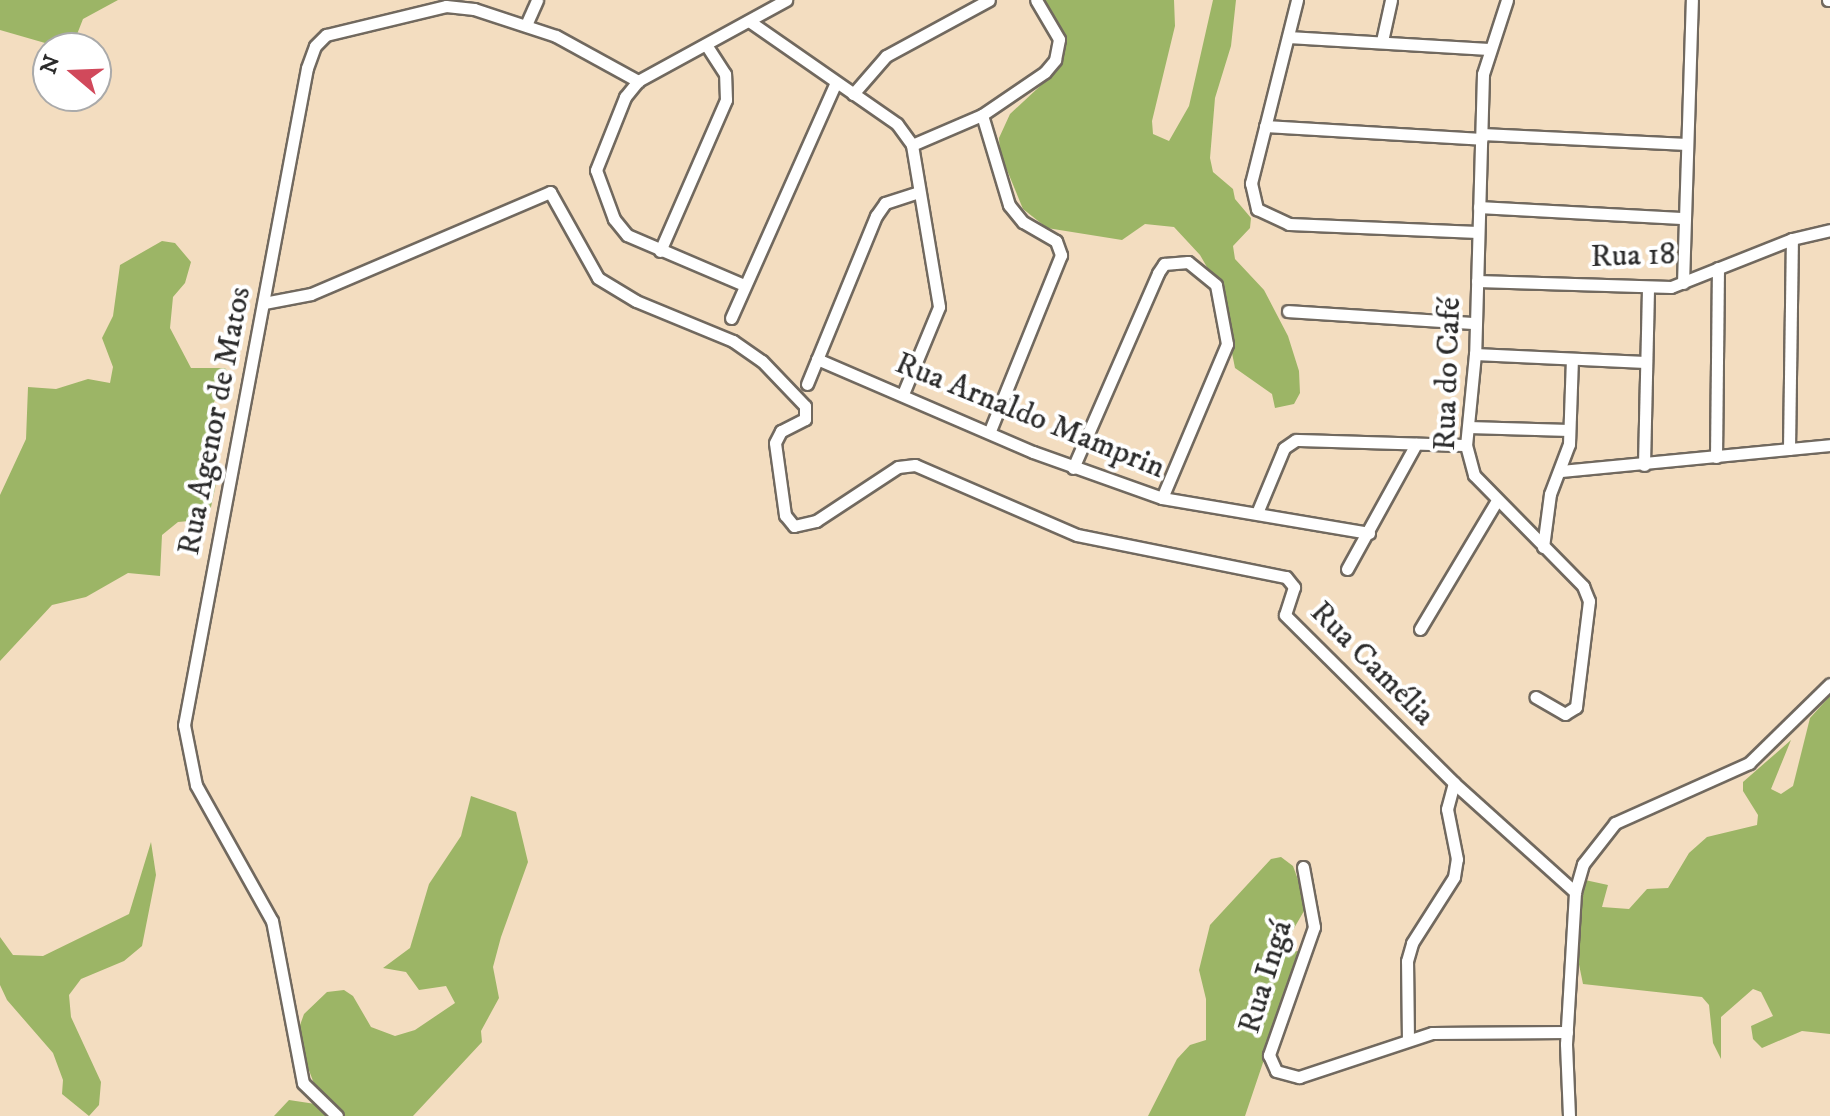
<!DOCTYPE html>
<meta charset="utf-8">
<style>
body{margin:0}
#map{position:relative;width:1830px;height:1116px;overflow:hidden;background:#f3ddc0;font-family:"IM FELL DW Pica",serif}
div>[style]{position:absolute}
.forest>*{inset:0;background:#9cb566}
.roads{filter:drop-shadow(2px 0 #71695f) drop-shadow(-2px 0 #71695f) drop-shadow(0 2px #71695f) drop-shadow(0 -2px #71695f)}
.minor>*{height:11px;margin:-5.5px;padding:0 5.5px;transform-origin:5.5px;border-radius:5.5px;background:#fff}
span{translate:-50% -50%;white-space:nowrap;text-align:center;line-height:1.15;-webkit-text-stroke:8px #fff;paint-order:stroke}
.street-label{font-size:32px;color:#2b2b2b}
.north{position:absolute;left:32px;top:32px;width:80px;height:80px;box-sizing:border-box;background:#fff;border:2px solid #aaa;border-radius:50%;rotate:289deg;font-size:22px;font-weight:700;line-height:32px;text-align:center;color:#2b2b2b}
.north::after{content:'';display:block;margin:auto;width:28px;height:36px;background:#d1495b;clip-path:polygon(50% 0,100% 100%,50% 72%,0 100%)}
</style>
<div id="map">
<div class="forest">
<i style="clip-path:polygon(0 0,118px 0,83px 19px,74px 42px,52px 45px,0 30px)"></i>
<i style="clip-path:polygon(1044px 0,1174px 0,1175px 26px,1152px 121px,1153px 134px,1169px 141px,1189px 106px,1213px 0,1236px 0,1231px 46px,1215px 98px,1210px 158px,1213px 172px,1233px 189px,1235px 199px,1251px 218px,1250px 228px,1233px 246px,1235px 259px,1264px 290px,1288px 336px,1299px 371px,1300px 393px,1294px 404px,1275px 408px,1272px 394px,1235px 368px,1219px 288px,1200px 255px,1174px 227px,1145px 224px,1122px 240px,1047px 228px,1023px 209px,1000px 153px,999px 138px,1010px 114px,1053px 74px,1064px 51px,1057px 22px)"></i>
<i style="clip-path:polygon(162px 241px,175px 243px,191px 262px,185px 283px,173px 297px,170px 328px,191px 368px,225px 368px,233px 377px,214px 402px,210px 445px,216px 484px,211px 507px,200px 520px,178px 522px,162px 535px,160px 576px,128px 573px,86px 597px,52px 605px,0 661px,0 495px,26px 439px,28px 387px,56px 389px,88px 379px,110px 383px,113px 367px,102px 338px,113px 316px,120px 265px)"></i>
<i style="clip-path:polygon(1830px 696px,1830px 1034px,1802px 1031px,1762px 1048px,1753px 1039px,1751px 1026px,1773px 1016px,1761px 992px,1753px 989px,1721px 1017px,1721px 1059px,1713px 1043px,1709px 1005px,1702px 997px,1583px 984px,1576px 950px,1585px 880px,1608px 885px,1602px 907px,1629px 909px,1647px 889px,1668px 888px,1689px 853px,1707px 837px,1757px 825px,1758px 815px,1743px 791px,1743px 782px,1791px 740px,1771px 789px,1781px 794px,1793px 786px,1810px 718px)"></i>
<i style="clip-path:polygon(471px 796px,516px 812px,528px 862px,501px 937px,493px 967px,499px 998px,481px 1031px,482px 1042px,413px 1116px,274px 1116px,289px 1100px,322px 1105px,301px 1049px,299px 1028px,304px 1014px,327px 992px,344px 990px,353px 996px,371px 1027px,395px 1036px,415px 1030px,455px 1003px,446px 986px,419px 990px,406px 972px,383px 968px,410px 948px,429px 884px,461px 836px)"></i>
<i style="clip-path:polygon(151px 842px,156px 875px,142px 946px,124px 961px,81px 979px,69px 995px,71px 1017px,101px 1082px,99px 1105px,89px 1116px,62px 1094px,63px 1080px,53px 1053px,7px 1000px,0 985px,0 937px,13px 955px,43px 956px,129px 914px)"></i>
<i style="clip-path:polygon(1281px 857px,1293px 866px,1303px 893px,1304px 911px,1278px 956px,1301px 950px,1245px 1116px,1148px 1116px,1177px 1059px,1190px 1045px,1206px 1040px,1206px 999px,1199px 970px,1210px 925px,1271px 859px)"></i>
</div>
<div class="roads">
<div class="minor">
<i style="left:1297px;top:0;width:189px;rotate:104.1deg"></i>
<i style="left:1251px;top:183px;width:27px;rotate:77deg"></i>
<i style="left:1257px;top:209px;width:35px;rotate:25deg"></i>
<i style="left:1289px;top:224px;width:189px;rotate:2.4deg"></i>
<i style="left:1507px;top:0;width:78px;rotate:108deg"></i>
<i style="left:1483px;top:74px;width:280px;rotate:91.6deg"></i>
<i style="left:1475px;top:354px;width:91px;rotate:95.6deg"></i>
<i style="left:1466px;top:445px;width:31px;rotate:75deg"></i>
<i style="left:1474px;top:475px;width:156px;rotate:45.5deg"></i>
<i style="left:1583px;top:586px;width:16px;rotate:68deg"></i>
<i style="left:1589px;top:601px;width:107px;rotate:97deg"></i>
<i style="left:1576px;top:707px;width:13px;rotate:148deg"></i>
<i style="left:1565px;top:714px;width:34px;rotate:-150deg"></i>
<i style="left:1828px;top:0;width:2px"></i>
<i style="left:749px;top:21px;width:180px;rotate:34.8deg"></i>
<i style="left:897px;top:124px;width:26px;rotate:54deg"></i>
<i style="left:912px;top:145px;width:164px;rotate:80.5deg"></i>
<i style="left:939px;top:307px;width:94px;rotate:112.5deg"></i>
<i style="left:526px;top:25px;width:27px;rotate:-66deg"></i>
<i style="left:1288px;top:37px;width:201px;rotate:3.4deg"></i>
<i style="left:1382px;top:41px;width:42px;rotate:-77.6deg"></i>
<i style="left:853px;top:94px;width:50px;rotate:-49deg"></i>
<i style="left:886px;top:56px;width:117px;rotate:-28.5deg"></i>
<i style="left:982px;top:115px;width:94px;rotate:73.3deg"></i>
<i style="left:1009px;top:205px;width:22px;rotate:51deg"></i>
<i style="left:1023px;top:222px;width:38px;rotate:30deg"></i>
<i style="left:1056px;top:241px;width:15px;rotate:70deg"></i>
<i style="left:1061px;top:255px;width:190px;rotate:112deg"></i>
<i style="left:1265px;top:126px;width:217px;rotate:3.4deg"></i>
<i style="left:1482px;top:134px;width:205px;rotate:2.8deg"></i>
<i style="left:912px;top:145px;width:76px;rotate:-23.2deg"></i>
<i style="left:982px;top:115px;width:76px;rotate:-34.3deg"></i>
<i style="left:1045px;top:72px;width:16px;rotate:-50deg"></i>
<i style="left:1055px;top:60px;width:21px;rotate:-79deg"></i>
<i style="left:1059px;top:39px;width:45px;rotate:-120.5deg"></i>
<i style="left:1479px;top:207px;width:206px;rotate:3.1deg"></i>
<i style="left:660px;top:251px;width:165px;rotate:-66.4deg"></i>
<i style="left:726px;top:100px;width:26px;rotate:-92deg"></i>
<i style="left:725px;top:74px;width:33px;rotate:-123deg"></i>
<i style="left:1477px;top:281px;width:194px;rotate:1.8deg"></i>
<i style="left:1671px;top:287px;width:130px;rotate:-21.6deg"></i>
<i style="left:1792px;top:239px;width:39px;rotate:-13deg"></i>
<i style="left:1683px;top:283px;width:283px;rotate:-88.2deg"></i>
<i style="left:744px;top:285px;width:127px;rotate:-156.9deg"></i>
<i style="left:627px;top:235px;width:21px;rotate:-129deg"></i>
<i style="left:614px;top:219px;width:52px;rotate:-110.2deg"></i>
<i style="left:596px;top:170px;width:79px;rotate:-68.3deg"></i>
<i style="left:625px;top:97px;width:21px;rotate:-51deg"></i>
<i style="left:638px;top:81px;width:169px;rotate:-28.7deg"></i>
<i style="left:264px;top:303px;width:48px;rotate:-10.8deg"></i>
<i style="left:311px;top:294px;width:260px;rotate:-23.1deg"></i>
<i style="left:550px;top:192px;width:98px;rotate:60.8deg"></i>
<i style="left:598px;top:278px;width:44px;rotate:31.2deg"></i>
<i style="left:636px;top:301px;width:105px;rotate:22.4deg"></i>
<i style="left:733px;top:341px;width:35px;rotate:35deg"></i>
<i style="left:762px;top:361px;width:62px;rotate:46.3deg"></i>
<i style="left:805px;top:406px;width:13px;rotate:90deg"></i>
<i style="left:805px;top:419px;width:27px;rotate:153deg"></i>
<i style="left:781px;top:431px;width:13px;rotate:117deg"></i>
<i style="left:775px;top:443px;width:73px;rotate:82.1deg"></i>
<i style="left:785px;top:515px;width:14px;rotate:51deg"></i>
<i style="left:794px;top:526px;width:23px;rotate:-13deg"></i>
<i style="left:816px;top:521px;width:98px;rotate:-33.4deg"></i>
<i style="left:898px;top:467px;width:17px;rotate:-7deg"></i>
<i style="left:915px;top:465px;width:176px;rotate:23.4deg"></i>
<i style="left:1077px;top:535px;width:213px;rotate:11.4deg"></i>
<i style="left:1286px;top:577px;width:13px;rotate:51deg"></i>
<i style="left:1294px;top:587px;width:29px;rotate:108deg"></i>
<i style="left:1285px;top:615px;width:238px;rotate:44.8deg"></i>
<i style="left:1454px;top:783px;width:163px;rotate:42deg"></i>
<i style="left:1288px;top:311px;width:187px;rotate:3.7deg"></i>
<i style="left:731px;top:318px;width:256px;rotate:-66deg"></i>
<i style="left:1475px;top:354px;width:170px;rotate:2.7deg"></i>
<i style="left:817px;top:359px;width:235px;rotate:23.3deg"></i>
<i style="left:1033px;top:452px;width:137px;rotate:19.6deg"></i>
<i style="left:1162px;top:498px;width:210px;rotate:9.6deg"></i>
<i style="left:807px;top:384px;width:182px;rotate:-67.7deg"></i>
<i style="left:876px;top:216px;width:16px;rotate:-55deg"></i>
<i style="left:885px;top:203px;width:36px;rotate:-18deg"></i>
<i style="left:1468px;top:427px;width:101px;rotate:1.7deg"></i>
<i style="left:1789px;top:449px;width:210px;rotate:-89.2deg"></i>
<i style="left:1716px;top:457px;width:189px;rotate:-89.4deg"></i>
<i style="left:1644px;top:465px;width:178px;rotate:-88.7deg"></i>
<i style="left:1073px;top:468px;width:213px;rotate:-66.4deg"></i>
<i style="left:1158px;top:273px;width:11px;rotate:-56deg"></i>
<i style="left:1164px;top:264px;width:24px;rotate:-5deg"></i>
<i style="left:1188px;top:262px;width:36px;rotate:39deg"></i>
<i style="left:1216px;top:285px;width:60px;rotate:79.4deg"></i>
<i style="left:1227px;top:344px;width:167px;rotate:112.9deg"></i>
<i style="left:1561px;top:471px;width:270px;rotate:-5.5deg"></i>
<i style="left:1257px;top:513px;width:70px;rotate:-67.4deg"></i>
<i style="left:1284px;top:448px;width:14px;rotate:-34deg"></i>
<i style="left:1296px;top:440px;width:170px;rotate:1.7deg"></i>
<i style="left:1543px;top:547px;width:53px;rotate:-82.5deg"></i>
<i style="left:1550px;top:494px;width:53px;rotate:-69.2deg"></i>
<i style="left:1569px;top:444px;width:84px;rotate:-88deg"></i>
<i style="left:1347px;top:569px;width:143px;rotate:-61.1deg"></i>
<i style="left:1420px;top:629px;width:148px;rotate:-59.1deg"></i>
<i style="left:1303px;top:867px;width:61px;rotate:79.6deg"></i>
<i style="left:1314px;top:927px;width:136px;rotate:109.4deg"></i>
<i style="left:1269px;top:1055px;width:17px;rotate:66deg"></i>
<i style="left:1276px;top:1071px;width:24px;rotate:15deg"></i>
<i style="left:1299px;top:1077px;width:140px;rotate:-18.3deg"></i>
<i style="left:1432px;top:1033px;width:135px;rotate:-0.4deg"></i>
<i style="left:1408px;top:1040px;width:79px;rotate:-90.7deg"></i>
<i style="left:1407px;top:961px;width:19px;rotate:-74deg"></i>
<i style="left:1412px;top:943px;width:78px;rotate:-57.5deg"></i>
<i style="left:1454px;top:877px;width:18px;rotate:-81deg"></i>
<i style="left:1457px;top:859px;width:51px;rotate:-101.3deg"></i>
<i style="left:1447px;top:809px;width:27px;rotate:-75deg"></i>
<i style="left:337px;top:1116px;width:47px;rotate:-135.9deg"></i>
<i style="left:303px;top:1083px;width:165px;rotate:-100.8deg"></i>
<i style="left:272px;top:921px;width:156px;rotate:-119.2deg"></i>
<i style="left:196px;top:785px;width:61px;rotate:-101.3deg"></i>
<i style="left:184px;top:725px;width:668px;rotate:-79.4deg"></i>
<i style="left:307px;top:68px;width:23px;rotate:-70deg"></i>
<i style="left:315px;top:46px;width:16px;rotate:-45deg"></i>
<i style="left:326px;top:35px;width:123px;rotate:-13.6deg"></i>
<i style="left:446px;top:6px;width:28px;rotate:6deg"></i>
<i style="left:474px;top:9px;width:86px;rotate:18.2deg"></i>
<i style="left:556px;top:36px;width:94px;rotate:28.8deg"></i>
<i style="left:1569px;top:1116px;width:72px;rotate:-92.4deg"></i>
<i style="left:1566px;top:1044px;width:152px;rotate:-86.6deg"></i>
<i style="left:1575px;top:892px;width:29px;rotate:-74deg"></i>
<i style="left:1583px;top:864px;width:52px;rotate:-52deg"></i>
<i style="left:1615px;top:823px;width:147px;rotate:-24.1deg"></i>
<i style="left:1749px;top:763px;width:113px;rotate:-44.3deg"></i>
</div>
</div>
<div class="street-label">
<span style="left:1633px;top:256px;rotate:-2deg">Rua 18</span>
<span style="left:1448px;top:374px;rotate:-88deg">Rua do Café</span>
<span style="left:1030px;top:416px;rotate:22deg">Rua Arnaldo Mamprin</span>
<span style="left:215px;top:421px;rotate:-79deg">Rua Agenor de Matos</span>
<span style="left:1372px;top:664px;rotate:45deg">Rua Camélia</span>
<span style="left:1266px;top:977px;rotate:-73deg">Rua Ingá</span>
</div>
<div class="north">N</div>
</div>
